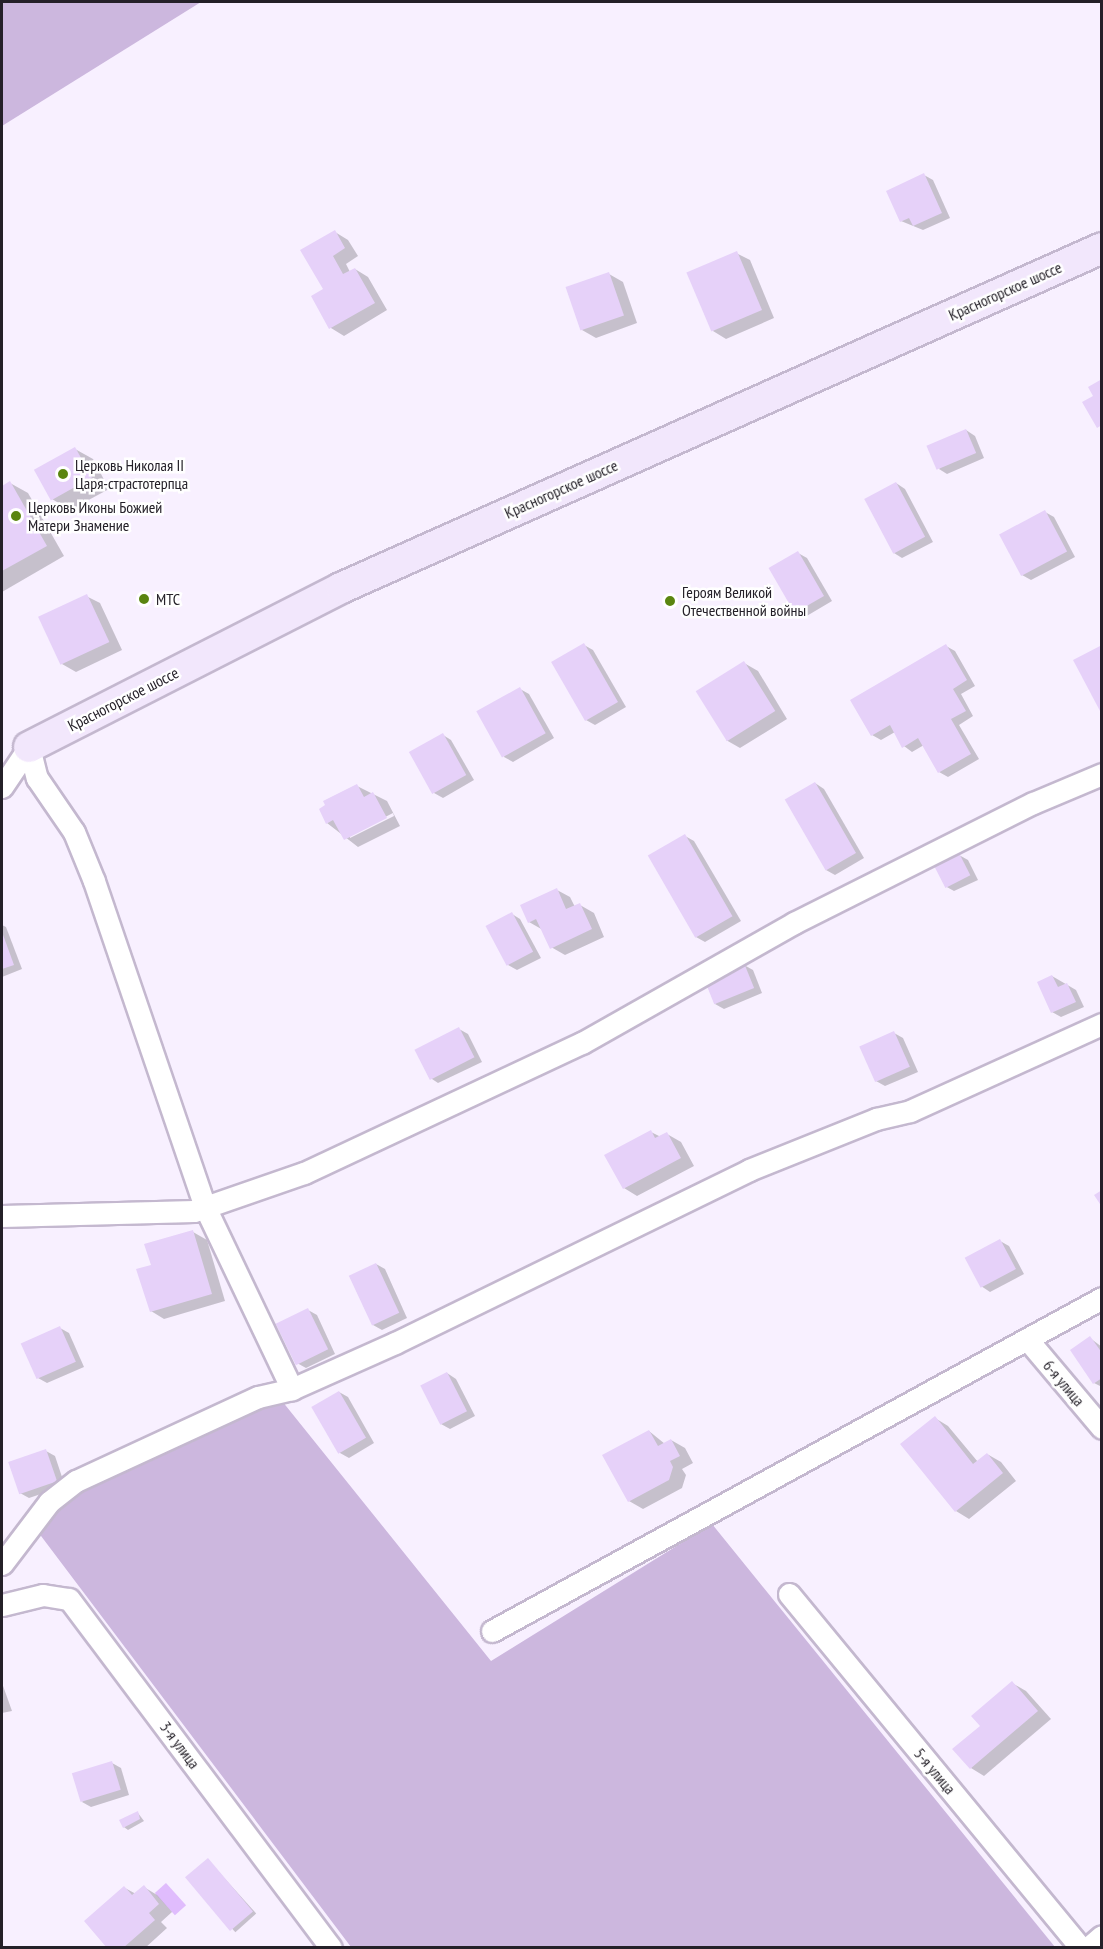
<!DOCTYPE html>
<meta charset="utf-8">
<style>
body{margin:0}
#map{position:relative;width:1103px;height:1949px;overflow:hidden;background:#f8f0ff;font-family:"PT Sans Narrow",sans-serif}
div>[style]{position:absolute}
.green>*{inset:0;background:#ccb7de}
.water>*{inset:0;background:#e0bcfd;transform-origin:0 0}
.shadow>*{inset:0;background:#0003;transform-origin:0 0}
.building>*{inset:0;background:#e6d1f9;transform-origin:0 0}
.roads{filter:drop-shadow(2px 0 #c4b8cf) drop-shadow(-2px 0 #c4b8cf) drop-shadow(0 2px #c4b8cf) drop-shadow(0 -2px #c4b8cf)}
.street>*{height:21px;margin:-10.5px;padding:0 10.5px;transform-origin:10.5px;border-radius:10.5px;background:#fff}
.secondary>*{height:30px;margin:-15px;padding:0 15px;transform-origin:15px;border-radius:15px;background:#f2e7fc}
.dots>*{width:16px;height:16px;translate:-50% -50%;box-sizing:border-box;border:3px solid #fff;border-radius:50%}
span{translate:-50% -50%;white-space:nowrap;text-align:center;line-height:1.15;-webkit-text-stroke:5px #fff;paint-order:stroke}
.street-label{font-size:16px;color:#242028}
.poi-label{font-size:16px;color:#242028}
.left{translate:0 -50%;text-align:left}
.frame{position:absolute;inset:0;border:3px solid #242028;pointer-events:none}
</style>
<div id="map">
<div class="green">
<i style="clip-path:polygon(2px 2px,201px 2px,2px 126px)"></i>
<i style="clip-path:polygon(282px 1401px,491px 1661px,712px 1524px,1055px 1947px,351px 1947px,35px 1528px,101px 1479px)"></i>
</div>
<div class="water">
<i style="left:166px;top:1883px;width:30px;height:15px;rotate:48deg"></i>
</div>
<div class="shadow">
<i style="clip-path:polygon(924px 175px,933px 180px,950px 218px,923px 230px,901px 221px)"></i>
<i style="clip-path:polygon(335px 232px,348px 240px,358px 256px,346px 264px,350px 272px,355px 269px,368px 277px,387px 310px,344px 336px,331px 328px,325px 289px)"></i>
<i style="clip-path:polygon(736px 253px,750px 260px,774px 318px,726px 339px,713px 331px)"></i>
<i style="clip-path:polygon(609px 274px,623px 282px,637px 323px,596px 338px,582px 330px)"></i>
<i style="clip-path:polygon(966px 430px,975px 436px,984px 458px,947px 474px,939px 469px)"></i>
<i style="clip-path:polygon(75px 449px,93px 459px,109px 489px,70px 510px,52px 499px)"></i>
<i style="clip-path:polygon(10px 483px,28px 493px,64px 556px,2px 592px,2px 488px)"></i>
<i style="clip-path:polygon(896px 483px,905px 489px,933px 542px,902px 558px,894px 553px)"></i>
<i style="clip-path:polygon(1045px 512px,1054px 517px,1075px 557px,1031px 580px,1022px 575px)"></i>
<i style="clip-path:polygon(798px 553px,807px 558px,832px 601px,805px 617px,797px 612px)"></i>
<i style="clip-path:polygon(86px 596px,100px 603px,122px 650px,76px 672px,62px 664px)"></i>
<i style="clip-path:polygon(584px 645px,593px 650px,626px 707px,595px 725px,586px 720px)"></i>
<i style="clip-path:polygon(946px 646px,955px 651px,975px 686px,961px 694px,973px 716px,959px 725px,979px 759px,948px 777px,939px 772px,924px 745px,912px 752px,904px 746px,895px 732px,881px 740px,872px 735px)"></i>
<i style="clip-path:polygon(744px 663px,758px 671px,787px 719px,740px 748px,726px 740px)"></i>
<i style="clip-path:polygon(520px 689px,529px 694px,554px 738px,513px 762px,504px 757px)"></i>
<i style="clip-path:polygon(443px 735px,451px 740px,474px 780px,443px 798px,434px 793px)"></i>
<i style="clip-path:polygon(815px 783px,824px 789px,864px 858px,835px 875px,826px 870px)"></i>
<i style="clip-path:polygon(evenodd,357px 786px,387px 801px,400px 826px,358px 847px,327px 823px,357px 786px,393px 813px,394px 816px,350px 838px,350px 835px,393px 813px)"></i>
<i style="clip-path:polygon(685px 836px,694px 841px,741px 921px,705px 942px,696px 937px)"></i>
<i style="clip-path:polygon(959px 855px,968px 860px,978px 880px,954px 891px,945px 886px)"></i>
<i style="clip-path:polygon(557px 890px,570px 897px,575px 907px,580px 905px,594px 913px,604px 937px,565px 955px,551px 947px,543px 930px,529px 922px)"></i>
<i style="clip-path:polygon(512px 914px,520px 919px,541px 958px,517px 970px,508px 965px)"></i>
<i style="clip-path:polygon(2px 925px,6px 927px,22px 969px,2px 977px)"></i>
<i style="clip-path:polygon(744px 965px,753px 970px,762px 993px,724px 1009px,715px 1004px)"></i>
<i style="clip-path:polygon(1052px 976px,1076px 990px,1084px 1007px,1061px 1017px,1052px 1012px)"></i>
<i style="clip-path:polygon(459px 1029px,468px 1034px,482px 1062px,438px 1083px,429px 1077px)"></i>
<i style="clip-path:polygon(894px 1033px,903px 1038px,918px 1072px,885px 1086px,876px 1081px)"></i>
<i style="clip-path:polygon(651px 1132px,661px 1137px,667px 1134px,681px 1142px,694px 1166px,637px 1196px,624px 1188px)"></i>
<i style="clip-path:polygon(193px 1232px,207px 1240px,225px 1301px,164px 1319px,151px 1311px)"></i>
<i style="clip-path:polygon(1000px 1241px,1009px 1246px,1024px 1274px,990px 1292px,981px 1286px)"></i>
<i style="clip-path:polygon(376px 1264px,385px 1269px,407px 1318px,382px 1330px,373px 1325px)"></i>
<i style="clip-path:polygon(308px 1310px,317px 1315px,335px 1354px,306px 1368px,297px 1363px)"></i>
<i style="clip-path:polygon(60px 1328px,69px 1333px,84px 1367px,47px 1383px,38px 1378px)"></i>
<i style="clip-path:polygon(1090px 1338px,1102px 1347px,1102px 1387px,1094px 1383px)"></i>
<i style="clip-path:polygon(447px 1373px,456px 1379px,475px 1416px,450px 1429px,441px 1424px)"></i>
<i style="clip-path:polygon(339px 1392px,348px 1397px,374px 1443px,349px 1458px,340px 1453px)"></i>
<i style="clip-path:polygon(935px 1418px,948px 1426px,978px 1462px,987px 1454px,1001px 1462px,1016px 1481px,969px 1519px,956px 1511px)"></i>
<i style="clip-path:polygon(649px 1431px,665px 1444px,671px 1440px,685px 1448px,693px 1463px,682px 1469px,686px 1475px,682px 1488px,643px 1509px,629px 1501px)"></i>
<i style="clip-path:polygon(46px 1451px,55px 1456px,65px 1486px,29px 1498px,20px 1493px)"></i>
<i style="clip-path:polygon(2px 1683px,12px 1711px,2px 1713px)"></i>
<i style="clip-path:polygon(1012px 1683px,1026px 1691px,1051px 1719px,984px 1776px,971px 1768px,982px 1726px)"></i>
<i style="clip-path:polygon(112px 1763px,121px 1768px,129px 1795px,91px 1807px,82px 1802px)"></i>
<i style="clip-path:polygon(138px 1813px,144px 1821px,128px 1830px,124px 1827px)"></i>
<i style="left:208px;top:1860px;width:72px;height:28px;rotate:48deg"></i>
<i style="clip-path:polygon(144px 1887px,157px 1895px,172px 1912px,161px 1922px,167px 1928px,145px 1948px,109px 1948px,125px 1888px,136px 1894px)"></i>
</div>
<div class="building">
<i style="clip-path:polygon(924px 173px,942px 213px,913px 226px,909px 218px,900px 222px,886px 191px)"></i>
<i style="clip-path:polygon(335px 230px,345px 248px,333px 256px,343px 274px,355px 268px,375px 303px,329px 329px,311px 296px,323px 289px,300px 250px)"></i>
<i style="left:737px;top:251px;width:64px;height:55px;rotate:67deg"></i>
<i style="left:609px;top:272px;width:46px;height:46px;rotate:71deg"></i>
<i style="clip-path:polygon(1102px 379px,1102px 425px,1097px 428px,1082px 402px,1093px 396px,1088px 387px)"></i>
<i style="left:966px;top:429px;width:26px;height:43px;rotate:67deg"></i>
<i style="left:75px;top:447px;width:35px;height:47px;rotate:61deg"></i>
<i style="clip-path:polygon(10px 481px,47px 546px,2px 571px,2px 486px)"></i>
<i style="left:896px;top:482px;width:62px;height:36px;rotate:62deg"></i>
<i style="left:1045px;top:510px;width:47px;height:52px;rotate:62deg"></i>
<i style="left:798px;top:551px;width:52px;height:34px;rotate:60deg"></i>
<i style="left:87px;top:594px;width:53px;height:54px;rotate:65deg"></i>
<i style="left:584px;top:643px;width:68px;height:38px;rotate:60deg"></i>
<i style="clip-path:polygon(946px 644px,967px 680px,953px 689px,966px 711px,951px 719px,971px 754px,938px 773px,918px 738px,902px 748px,890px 725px,871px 736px,850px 700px)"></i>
<i style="clip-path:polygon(1102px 645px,1102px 710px,1100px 711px,1073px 660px)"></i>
<i style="left:744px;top:661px;width:59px;height:57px;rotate:58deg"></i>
<i style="left:520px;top:687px;width:53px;height:50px;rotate:61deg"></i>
<i style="left:443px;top:733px;width:48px;height:39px;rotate:61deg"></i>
<i style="left:815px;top:782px;width:82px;height:35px;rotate:60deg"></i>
<i style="clip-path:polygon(357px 784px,364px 797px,373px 792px,387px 818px,344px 840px,333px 820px,326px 824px,319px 809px,325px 805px,323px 801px)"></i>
<i style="left:685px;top:834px;width:95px;height:43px;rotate:60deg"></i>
<i style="left:959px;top:853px;width:25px;height:28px;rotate:63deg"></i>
<i style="clip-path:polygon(557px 888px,566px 909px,580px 903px,592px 929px,550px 949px,536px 919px,528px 923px,520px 905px)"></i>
<i style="left:512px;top:912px;width:45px;height:30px;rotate:62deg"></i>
<i style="clip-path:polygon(2px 932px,14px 965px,2px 969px)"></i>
<i style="left:744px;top:963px;width:27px;height:43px;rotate:68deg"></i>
<i style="clip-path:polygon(1052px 975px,1058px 987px,1067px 983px,1076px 1002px,1051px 1013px,1037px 982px)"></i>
<i style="left:459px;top:1027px;width:34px;height:50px;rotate:63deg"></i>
<i style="left:894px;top:1031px;width:39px;height:38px;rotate:66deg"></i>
<i style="clip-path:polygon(651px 1130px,655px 1138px,667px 1132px,681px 1158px,623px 1189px,604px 1155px)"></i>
<i style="clip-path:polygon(1102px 1190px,1102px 1207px,1094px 1195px)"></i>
<i style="clip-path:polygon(193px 1230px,212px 1294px,150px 1312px,136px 1269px,151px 1265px,144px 1244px)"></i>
<i style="left:1000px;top:1239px;width:34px;height:40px;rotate:62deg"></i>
<i style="left:376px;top:1263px;width:55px;height:30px;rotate:65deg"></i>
<i style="left:308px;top:1308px;width:46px;height:36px;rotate:64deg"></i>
<i style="left:60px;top:1326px;width:39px;height:43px;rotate:66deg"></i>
<i style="clip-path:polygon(1090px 1336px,1102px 1353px,1102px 1378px,1093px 1384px,1070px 1350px)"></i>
<i style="left:447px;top:1372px;width:44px;height:30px;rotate:63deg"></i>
<i style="left:339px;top:1391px;width:54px;height:32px;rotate:60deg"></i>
<i style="clip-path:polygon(935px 1416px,973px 1464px,987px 1453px,1003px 1473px,955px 1512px,900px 1444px)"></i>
<i style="clip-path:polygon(649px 1430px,658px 1446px,671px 1439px,680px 1456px,670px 1461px,673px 1467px,669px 1480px,628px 1502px,602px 1455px)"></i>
<i style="left:46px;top:1449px;width:34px;height:40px;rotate:71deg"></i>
<i style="clip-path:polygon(1012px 1681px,1038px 1711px,970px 1769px,952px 1749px,980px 1726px,971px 1716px)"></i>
<i style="left:112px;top:1761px;width:30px;height:42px;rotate:73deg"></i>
<i style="clip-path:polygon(138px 1811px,140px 1819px,123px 1828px,119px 1820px)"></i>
<i style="left:208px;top:1858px;width:70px;height:30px;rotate:50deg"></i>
<i style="clip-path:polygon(144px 1885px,159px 1904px,149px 1913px,155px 1920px,123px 1948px,107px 1948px,84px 1921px,124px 1886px,132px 1895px)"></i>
</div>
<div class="roads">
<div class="street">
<i style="left:29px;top:747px;width:32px;rotate:76deg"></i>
<i style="left:37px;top:778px;width:65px;rotate:55.6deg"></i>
<i style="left:74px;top:832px;width:53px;rotate:67.8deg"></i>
<i style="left:94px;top:881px;width:344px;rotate:71.2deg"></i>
<i style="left:205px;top:1207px;width:202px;rotate:64.5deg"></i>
<i style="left:2px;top:787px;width:48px;rotate:-56deg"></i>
<i style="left:2px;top:1216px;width:192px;rotate:-1.5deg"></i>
<i style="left:194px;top:1211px;width:116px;rotate:-19.1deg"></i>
<i style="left:304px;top:1173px;width:307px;rotate:-25.1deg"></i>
<i style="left:582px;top:1043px;width:244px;rotate:-29.5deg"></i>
<i style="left:794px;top:923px;width:267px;rotate:-26.7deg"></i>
<i style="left:1033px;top:803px;width:75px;rotate:-22.8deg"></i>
<i style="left:1027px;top:1339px;width:116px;rotate:49.9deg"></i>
<i style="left:2px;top:1564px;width:78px;rotate:-52.8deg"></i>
<i style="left:49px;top:1502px;width:34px;rotate:-38deg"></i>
<i style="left:76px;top:1481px;width:200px;rotate:-24.8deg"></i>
<i style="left:258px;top:1397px;width:35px;rotate:-13deg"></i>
<i style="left:292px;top:1389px;width:113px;rotate:-24.1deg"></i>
<i style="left:395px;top:1343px;width:394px;rotate:-26deg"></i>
<i style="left:749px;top:1170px;width:137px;rotate:-21.9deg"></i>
<i style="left:876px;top:1119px;width:35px;rotate:-13deg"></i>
<i style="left:910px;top:1111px;width:211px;rotate:-24.4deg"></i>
<i style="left:789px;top:1594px;width:459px;rotate:50.5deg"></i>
<i style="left:2px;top:1605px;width:42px;rotate:-13.7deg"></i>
<i style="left:43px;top:1595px;width:26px;rotate:9deg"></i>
<i style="left:69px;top:1599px;width:436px;rotate:53.1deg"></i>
<i style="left:492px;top:1631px;width:695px;rotate:-28.63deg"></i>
<i style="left:1088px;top:1948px;width:18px;rotate:-41deg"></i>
</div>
<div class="secondary">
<i style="left:29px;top:747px;width:350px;rotate:-27deg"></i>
<i style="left:341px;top:588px;width:833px;rotate:-24.07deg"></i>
</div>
</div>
<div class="dots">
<i style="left:63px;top:474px;background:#5a8510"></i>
<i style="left:16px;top:516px;background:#5a8510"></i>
<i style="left:144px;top:599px;background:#5a8510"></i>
<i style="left:670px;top:601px;background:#5a8510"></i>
</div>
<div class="street-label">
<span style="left:1005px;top:291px;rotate:-24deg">Красногорское шоссе</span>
<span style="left:561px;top:489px;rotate:-24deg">Красногорское шоссе</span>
<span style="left:123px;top:699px;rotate:-27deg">Красногорское шоссе</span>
<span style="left:1064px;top:1383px;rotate:50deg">6-я улица</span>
<span style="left:180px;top:1745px;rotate:53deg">3-я улица</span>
<span style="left:935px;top:1771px;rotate:50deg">5-я улица</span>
</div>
<div class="poi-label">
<span class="left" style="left:75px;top:474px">Церковь Николая II<br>Царя-страстотерпца</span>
<span class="left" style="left:28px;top:516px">Церковь Иконы Божией<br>Матери Знамение</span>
<span class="left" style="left:682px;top:601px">Героям Великой<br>Отечественной войны</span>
<span class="left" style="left:156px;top:599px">МТС</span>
</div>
<div class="frame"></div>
</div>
